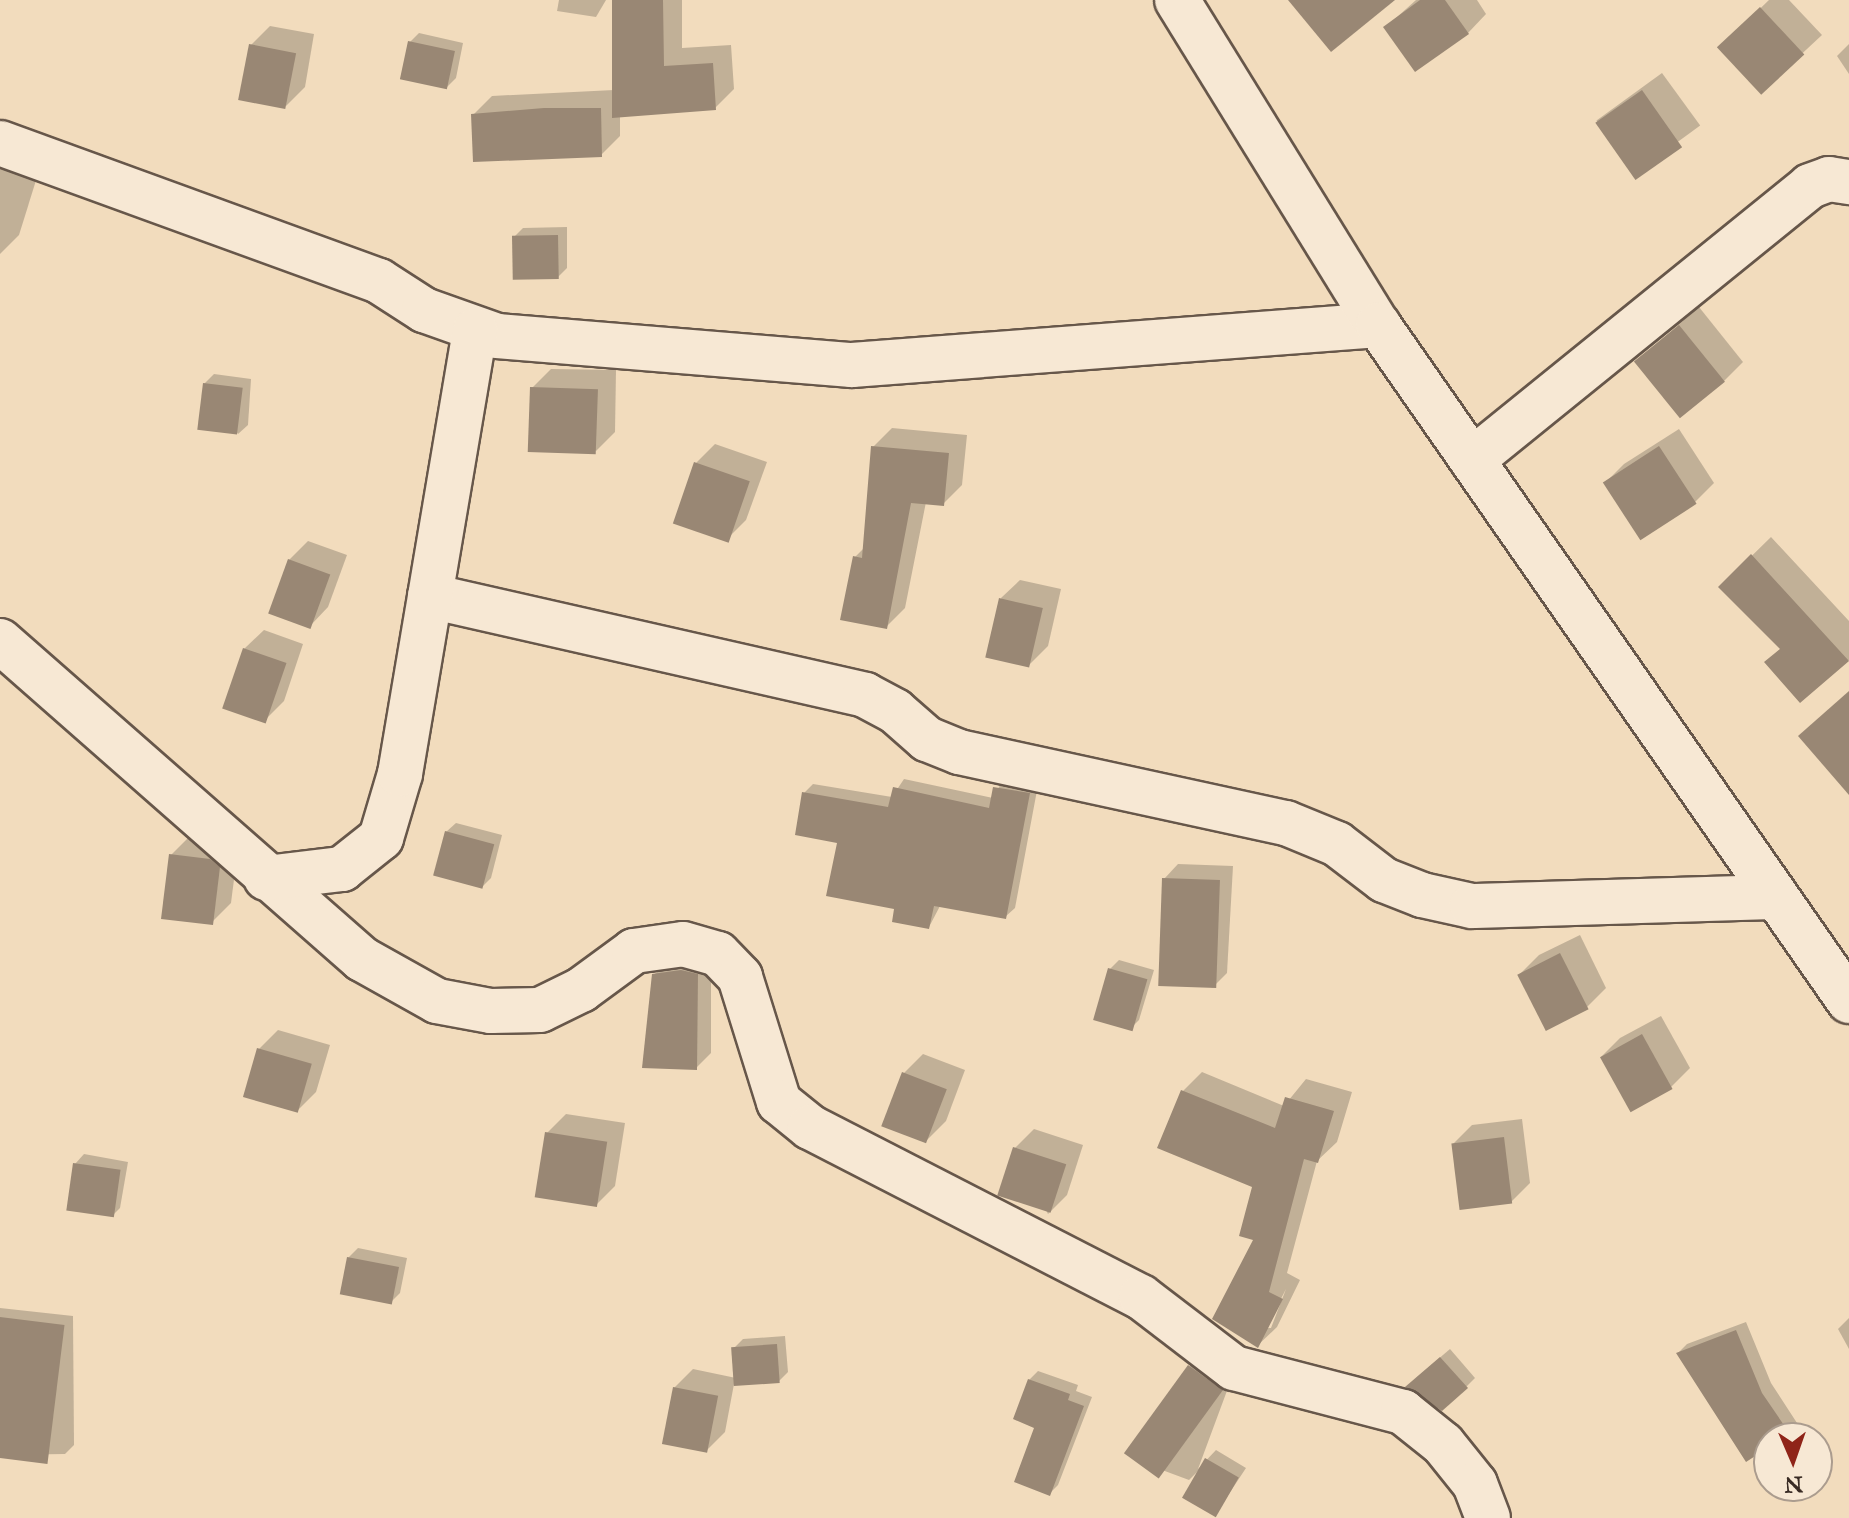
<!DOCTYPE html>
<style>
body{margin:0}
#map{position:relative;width:1849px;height:1518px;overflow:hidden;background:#f2dcbd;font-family:"IM FELL Great Primer",serif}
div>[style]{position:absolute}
.shadow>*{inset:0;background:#0003;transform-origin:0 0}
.building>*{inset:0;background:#998774;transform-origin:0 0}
.roads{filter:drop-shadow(2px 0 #67574a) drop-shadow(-2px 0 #67574a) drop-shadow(0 2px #67574a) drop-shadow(0 -2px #67574a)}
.street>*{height:44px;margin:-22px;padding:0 22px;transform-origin:22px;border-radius:22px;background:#f7e8d4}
.secondary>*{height:44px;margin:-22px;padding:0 22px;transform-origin:22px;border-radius:22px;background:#f7e8d4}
span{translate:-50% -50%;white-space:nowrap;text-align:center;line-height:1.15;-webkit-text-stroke:6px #f7e8d4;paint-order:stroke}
.north{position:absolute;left:1753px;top:1422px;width:80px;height:80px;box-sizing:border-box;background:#f7e8d4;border:2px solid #ab9c8e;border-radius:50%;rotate:178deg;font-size:22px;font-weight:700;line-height:32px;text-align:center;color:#392b24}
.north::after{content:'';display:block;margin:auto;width:28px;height:36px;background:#8f2418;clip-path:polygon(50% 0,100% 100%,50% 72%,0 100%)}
</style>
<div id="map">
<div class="shadow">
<i style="clip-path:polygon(559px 0,606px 0,596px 17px,557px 11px)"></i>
<i style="clip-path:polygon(614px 0,682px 0,682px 48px,731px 45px,734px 89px,715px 108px,620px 116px,620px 136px,601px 155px,473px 115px,492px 96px,614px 90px)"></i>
<i style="clip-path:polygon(1416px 0,1477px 0,1486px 14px,1468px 33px,1386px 27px)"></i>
<i style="clip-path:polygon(1769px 0,1789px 0,1822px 35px,1762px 91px,1739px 29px)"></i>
<i style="clip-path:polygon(270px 26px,314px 34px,305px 87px,286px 106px,251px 45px)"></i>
<i style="clip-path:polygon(419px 33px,463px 43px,456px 78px,447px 87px,410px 42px)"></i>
<i style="clip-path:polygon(1849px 44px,1849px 74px,1837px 56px)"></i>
<i style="left:1662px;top:73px;width:65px;height:81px;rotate:54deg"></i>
<i style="clip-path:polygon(0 163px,38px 174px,19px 235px,0 254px)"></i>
<i style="clip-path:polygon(567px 227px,567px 268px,558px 277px,514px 237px,523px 228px)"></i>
<i style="clip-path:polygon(1699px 307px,1743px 362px,1724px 381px,1637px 361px)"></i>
<i style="clip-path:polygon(551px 369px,616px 370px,615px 432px,596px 451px,532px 388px)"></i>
<i style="clip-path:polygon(214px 374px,251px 379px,248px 425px,238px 434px,204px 384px)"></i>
<i style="clip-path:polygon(892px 428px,967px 435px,962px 485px,943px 504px,926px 502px,905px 608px,886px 627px,855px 557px,865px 547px,873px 447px)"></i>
<i style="clip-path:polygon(1679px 429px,1714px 483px,1695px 502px,1640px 537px,1605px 483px,1624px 464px)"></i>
<i style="clip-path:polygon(715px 444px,767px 462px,746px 520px,727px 539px,696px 463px)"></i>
<i style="clip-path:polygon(1771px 537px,1849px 621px,1849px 660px,1801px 700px,1767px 662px,1781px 648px,1720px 587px)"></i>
<i style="clip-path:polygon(308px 541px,347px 555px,328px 607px,310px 626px,289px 560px)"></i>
<i style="clip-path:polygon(1020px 580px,1061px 589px,1048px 646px,1029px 665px,1001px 598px)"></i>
<i style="clip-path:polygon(264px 630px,303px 644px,284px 701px,265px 720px,244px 649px)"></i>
<i style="clip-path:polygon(1004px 778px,1038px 785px,1015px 908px,1005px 917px,940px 906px,929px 927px,897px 908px,804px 793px,813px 784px,892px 797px,904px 779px,993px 798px)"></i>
<i style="clip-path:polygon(456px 823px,502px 835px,491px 878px,482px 887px,446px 832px)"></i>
<i style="clip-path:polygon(190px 836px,238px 848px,231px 903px,212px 922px,171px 855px)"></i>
<i style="clip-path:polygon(1178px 864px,1233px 866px,1227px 973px,1212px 988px,1164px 879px)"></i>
<i style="clip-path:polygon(1580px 935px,1606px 988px,1587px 1007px,1520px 974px,1539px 955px)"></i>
<i style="clip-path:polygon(669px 960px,711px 960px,711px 1053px,696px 1068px,644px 1066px,654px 975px)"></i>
<i style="clip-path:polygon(1119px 960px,1154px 970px,1139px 1020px,1130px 1029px,1110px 969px)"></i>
<i style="clip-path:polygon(1661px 1016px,1690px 1068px,1671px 1087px,1601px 1057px,1620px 1038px)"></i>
<i style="clip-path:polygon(278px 1030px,330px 1045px,316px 1092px,297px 1111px,259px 1049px)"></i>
<i style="clip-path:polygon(923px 1054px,965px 1070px,946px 1121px,927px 1140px,904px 1073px)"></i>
<i style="clip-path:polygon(evenodd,1202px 1072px,1284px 1106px,1306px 1079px,1352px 1092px,1337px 1142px,1317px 1161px,1287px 1273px,1300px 1280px,1277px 1327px,1257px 1346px,1214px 1319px,1256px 1239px,1254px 1186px,1183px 1091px,1202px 1072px,1286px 1289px,1271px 1328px,1266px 1328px,1286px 1289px)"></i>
<i style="clip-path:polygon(566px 1114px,625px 1123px,615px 1186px,596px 1205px,547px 1133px)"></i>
<i style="clip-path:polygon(1522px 1119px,1530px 1183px,1511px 1202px,1453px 1144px,1472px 1125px)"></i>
<i style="clip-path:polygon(1034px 1129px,1083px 1145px,1067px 1195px,1048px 1214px,1015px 1148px)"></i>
<i style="clip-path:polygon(84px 1154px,128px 1162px,120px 1208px,111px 1217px,75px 1164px)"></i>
<i style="clip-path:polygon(358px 1248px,407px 1258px,400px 1293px,391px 1302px,348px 1258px)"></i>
<i style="clip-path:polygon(0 1308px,73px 1316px,74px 1445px,65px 1454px,0 1455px)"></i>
<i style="clip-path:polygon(1849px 1318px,1849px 1349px,1838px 1329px)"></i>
<i style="clip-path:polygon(1746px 1322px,1771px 1383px,1797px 1423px,1780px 1438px,1769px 1438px,1769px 1445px,1678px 1353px,1687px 1344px)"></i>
<i style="clip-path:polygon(785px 1336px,788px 1372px,779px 1381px,734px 1384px,725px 1432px,706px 1451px,674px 1388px,693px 1369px,736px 1378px,734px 1348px,743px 1339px)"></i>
<i style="clip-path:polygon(1450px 1349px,1475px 1378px,1466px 1387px,1416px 1378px)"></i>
<i style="clip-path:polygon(1199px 1357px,1231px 1380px,1198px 1469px,1216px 1450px,1246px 1468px,1215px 1515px,1199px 1470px,1189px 1480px,1154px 1467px,1190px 1366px)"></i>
<i style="clip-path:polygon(1038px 1371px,1078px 1385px,1076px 1391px,1092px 1397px,1058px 1485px,1049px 1494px,1029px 1380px)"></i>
</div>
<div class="building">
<i style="clip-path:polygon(612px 0,663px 0,664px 66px,713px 63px,716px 110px,612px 118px)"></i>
<i style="clip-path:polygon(1288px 0,1395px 0,1331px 52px)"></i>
<i style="clip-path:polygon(1420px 0,1445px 0,1469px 34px,1415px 72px,1383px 27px)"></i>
<i style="left:1760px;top:7px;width:65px;height:59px;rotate:47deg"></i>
<i style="left:408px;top:41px;width:48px;height:39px;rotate:12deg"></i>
<i style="left:249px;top:44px;width:48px;height:57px;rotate:11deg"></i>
<i style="left:1642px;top:90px;width:70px;height:57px;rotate:55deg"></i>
<i style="clip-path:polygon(544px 108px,601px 108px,602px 157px,473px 162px,471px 114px)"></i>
<i style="left:558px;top:235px;width:44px;height:46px;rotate:89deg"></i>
<i style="left:1679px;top:325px;width:73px;height:58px;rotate:51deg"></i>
<i style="left:203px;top:383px;width:40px;height:47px;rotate:7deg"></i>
<i style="left:530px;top:387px;width:68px;height:65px;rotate:2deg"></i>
<i style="clip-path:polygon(871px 446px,949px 453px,944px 506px,911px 503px,887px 629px,840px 620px,853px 556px,862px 558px)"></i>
<i style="left:1659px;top:446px;width:69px;height:67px;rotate:57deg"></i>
<i style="left:694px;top:462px;width:59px;height:65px;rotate:19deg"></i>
<i style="clip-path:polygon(1751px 554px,1849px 661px,1800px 703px,1764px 662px,1780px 649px,1718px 587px)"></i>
<i style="left:288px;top:559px;width:45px;height:58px;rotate:20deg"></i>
<i style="left:999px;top:598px;width:45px;height:61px;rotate:13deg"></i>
<i style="left:243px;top:648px;width:46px;height:64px;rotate:19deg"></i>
<i style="clip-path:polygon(1849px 691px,1849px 795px,1798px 736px)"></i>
<i style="clip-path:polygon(893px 787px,989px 808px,993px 787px,1030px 793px,1006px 919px,934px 906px,929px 929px,892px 922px,894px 909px,826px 896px,837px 843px,795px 835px,802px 792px,888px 807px)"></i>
<i style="left:445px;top:831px;width:51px;height:46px;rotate:15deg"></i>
<i style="clip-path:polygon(169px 854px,210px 859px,220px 867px,213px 925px,161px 919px)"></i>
<i style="left:1162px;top:878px;width:58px;height:108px;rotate:2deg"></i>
<i style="left:1560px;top:953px;width:63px;height:48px;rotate:63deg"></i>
<i style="left:1108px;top:968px;width:41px;height:54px;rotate:16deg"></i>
<i style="clip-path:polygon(681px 970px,698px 974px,697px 1070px,642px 1068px,652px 974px)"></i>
<i style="left:1642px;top:1034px;width:63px;height:48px;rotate:61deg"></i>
<i style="left:257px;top:1048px;width:57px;height:51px;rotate:16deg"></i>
<i style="left:902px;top:1072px;width:48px;height:58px;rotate:21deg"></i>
<i style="clip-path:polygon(1181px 1090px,1275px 1128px,1285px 1097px,1334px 1111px,1318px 1163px,1304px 1159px,1269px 1292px,1283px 1299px,1258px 1348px,1212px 1319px,1253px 1240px,1239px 1236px,1252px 1187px,1157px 1148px)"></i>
<i style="left:545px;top:1132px;width:63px;height:66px;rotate:9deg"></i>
<i style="left:1504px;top:1137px;width:67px;height:53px;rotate:83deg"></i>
<i style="left:1013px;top:1147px;width:56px;height:51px;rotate:18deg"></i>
<i style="left:73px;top:1163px;width:48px;height:48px;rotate:8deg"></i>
<i style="left:347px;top:1257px;width:53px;height:38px;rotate:11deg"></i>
<i style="left:0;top:1317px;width:65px;height:140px;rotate:7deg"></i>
<i style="clip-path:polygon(1736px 1330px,1762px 1393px,1790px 1434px,1769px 1438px,1769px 1447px,1746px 1462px,1676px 1353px)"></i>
<i style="left:777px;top:1344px;width:39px;height:46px;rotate:86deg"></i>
<i style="clip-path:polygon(1440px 1357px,1468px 1388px,1442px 1411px,1405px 1387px)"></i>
<i style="left:1188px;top:1365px;width:43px;height:109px;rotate:36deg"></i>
<i style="clip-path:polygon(1028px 1379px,1070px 1394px,1068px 1400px,1084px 1406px,1050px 1496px,1014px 1482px,1034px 1428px,1013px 1419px)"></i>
<i style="left:673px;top:1387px;width:46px;height:58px;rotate:11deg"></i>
<i style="left:1205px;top:1458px;width:39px;height:46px;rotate:30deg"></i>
</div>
<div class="roads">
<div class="street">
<i style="left:0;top:143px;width:403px;rotate:20deg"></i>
<i style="left:379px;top:281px;width:54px;rotate:32.8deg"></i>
<i style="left:424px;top:310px;width:77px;rotate:19.6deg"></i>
<i style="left:497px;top:336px;width:356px;rotate:4.7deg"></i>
<i style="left:852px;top:365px;width:528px;rotate:-4.35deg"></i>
<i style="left:1472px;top:460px;width:435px;rotate:-39deg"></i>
<i style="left:1810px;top:186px;width:20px;rotate:-20deg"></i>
<i style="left:1829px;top:179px;width:20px;rotate:9deg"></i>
<i style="left:430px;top:596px;width:446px;rotate:12.8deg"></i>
<i style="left:865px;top:695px;width:34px;rotate:28deg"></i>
<i style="left:895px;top:711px;width:43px;rotate:41.2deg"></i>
<i style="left:927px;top:739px;width:35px;rotate:22deg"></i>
<i style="left:959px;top:752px;width:335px;rotate:12.3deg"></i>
<i style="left:1286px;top:823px;width:55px;rotate:22.4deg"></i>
<i style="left:1337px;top:844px;width:59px;rotate:37.5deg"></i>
<i style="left:1384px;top:880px;width:41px;rotate:21.5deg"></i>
<i style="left:1422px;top:895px;width:51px;rotate:12.4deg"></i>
<i style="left:1472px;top:906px;width:304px;rotate:-1.7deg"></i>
<i style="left:0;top:641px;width:482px;rotate:41.3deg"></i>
<i style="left:362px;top:959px;width:86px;rotate:29.2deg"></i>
<i style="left:437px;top:1001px;width:55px;rotate:10.5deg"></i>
<i style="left:491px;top:1011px;width:49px;rotate:-1.2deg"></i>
<i style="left:540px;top:1010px;width:46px;rotate:-26deg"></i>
<i style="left:581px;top:990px;width:66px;rotate:-36.3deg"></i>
<i style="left:634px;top:951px;width:49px;rotate:-8.1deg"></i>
<i style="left:683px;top:944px;width:36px;rotate:16deg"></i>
<i style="left:718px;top:954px;width:32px;rotate:46deg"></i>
<i style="left:740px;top:977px;width:131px;rotate:72.7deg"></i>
<i style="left:779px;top:1102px;width:40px;rotate:39deg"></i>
<i style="left:810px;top:1127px;width:372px;rotate:27.2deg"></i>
<i style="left:1141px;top:1297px;width:117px;rotate:37.4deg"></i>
<i style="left:1234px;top:1368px;width:175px;rotate:14.6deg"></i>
<i style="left:1403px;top:1412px;width:51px;rotate:38.7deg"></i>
<i style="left:1443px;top:1444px;width:51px;rotate:51.3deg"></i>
<i style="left:1475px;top:1484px;width:36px;rotate:69deg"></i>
<i style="left:266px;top:878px;width:77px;rotate:-6.8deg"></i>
<i style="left:342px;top:869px;width:50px;rotate:-38.5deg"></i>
<i style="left:381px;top:838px;width:67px;rotate:-73.5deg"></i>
<i style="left:400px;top:774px;width:450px;rotate:-80.4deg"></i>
</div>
<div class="secondary">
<i style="left:1177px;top:0;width:382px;rotate:58.3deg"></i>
<i style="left:1378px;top:325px;width:824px;rotate:55.13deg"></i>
</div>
</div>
<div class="north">N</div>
</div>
